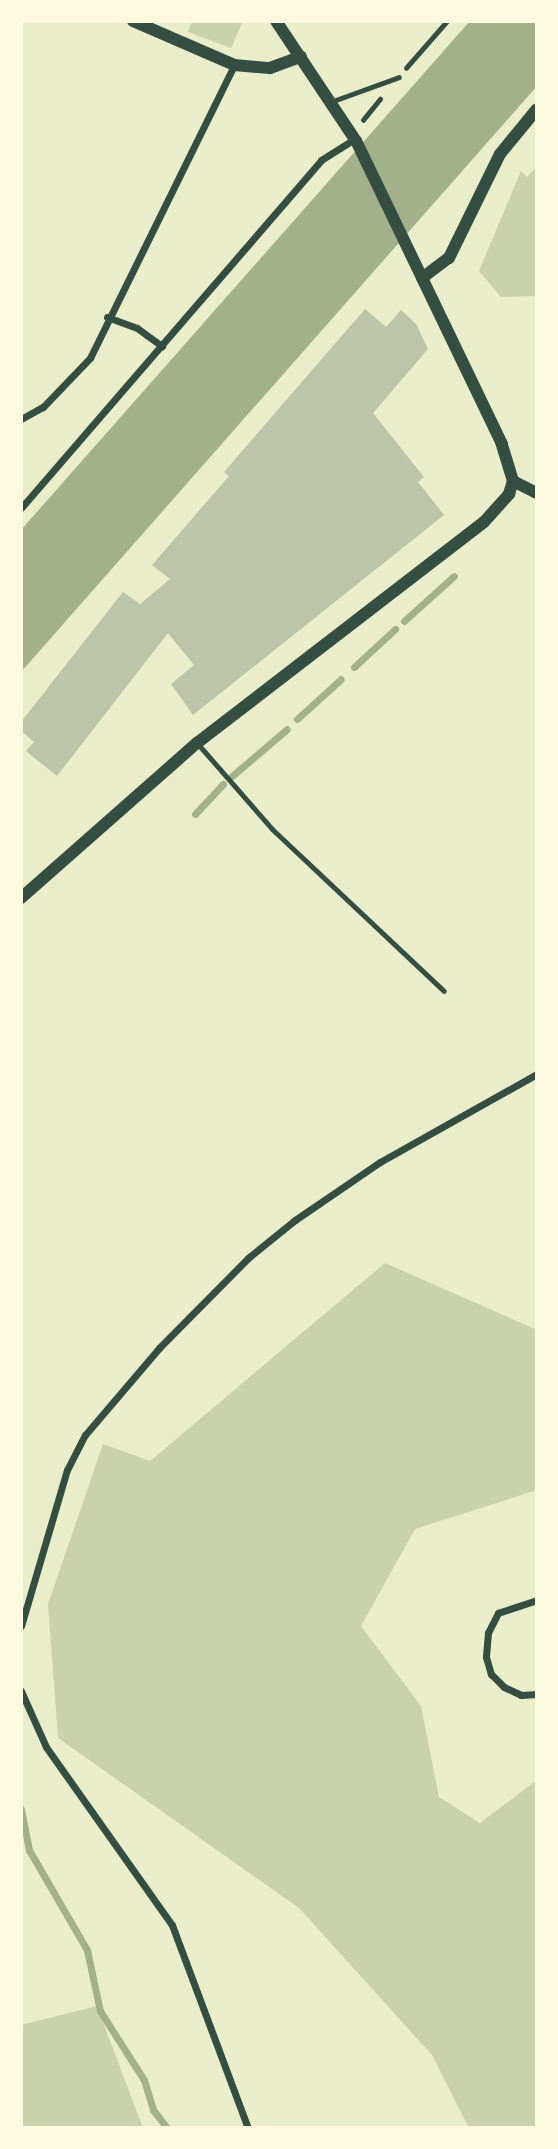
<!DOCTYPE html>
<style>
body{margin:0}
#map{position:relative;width:558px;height:2149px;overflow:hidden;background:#e9edc9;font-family:"Fira Sans Condensed",sans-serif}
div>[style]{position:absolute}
.green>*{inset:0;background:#cad2ad}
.water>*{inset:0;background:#a3b18a}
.stream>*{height:7px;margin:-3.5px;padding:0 3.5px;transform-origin:3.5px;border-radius:3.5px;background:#a3b18a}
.building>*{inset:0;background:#bcc5a7}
.path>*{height:4.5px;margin:-2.25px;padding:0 2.25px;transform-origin:2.25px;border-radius:2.25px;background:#344e41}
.service>*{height:5px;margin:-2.5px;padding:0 2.5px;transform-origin:2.5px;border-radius:2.5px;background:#344e41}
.minor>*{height:7px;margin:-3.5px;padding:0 3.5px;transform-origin:3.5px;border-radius:3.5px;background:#344e41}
.tertiary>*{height:12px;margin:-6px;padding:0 6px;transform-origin:6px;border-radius:6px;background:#344e41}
span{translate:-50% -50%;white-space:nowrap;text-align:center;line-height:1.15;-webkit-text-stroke:5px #fefae0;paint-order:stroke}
.frame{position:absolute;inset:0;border:23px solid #fefae0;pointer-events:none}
</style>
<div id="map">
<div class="green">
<i style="clip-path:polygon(192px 21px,243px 21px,231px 48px,188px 32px)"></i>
<i style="clip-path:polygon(537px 166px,537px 296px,501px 297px,479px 271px,521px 171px,527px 177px)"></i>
<i style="clip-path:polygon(385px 1263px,537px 1330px,537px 1490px,415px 1529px,361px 1626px,421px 1706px,439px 1797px,480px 1823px,537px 1780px,537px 2128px,469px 2128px,432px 2055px,299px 1908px,58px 1738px,48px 1604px,103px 1444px,150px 1461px)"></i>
<i style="clip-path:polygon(97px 2006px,143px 2128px,21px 2128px,21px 2025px)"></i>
</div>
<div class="water">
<i style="clip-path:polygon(470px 21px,537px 21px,537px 86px,21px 672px,21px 530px)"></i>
</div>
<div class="stream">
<i style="left:404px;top:621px;width:67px;rotate:-42deg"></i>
<i style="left:354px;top:667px;width:56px;rotate:-42.8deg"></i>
<i style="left:297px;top:719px;width:59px;rotate:-42.3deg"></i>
<i style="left:232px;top:776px;width:72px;rotate:-40.5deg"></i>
<i style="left:195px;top:814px;width:41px;rotate:-47deg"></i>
<i style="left:21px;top:1809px;width:42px;rotate:79deg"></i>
<i style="left:29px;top:1850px;width:116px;rotate:59.9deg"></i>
<i style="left:87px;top:1950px;width:62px;rotate:78deg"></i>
<i style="left:100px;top:2011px;width:82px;rotate:57.5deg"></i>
<i style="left:144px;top:2080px;width:31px;rotate:73deg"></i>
<i style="left:153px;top:2110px;width:23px;rotate:52deg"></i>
</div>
<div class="building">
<i style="clip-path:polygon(365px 309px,386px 327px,401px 310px,416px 324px,428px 349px,373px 413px,424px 477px,418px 482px,444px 515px,193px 715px,171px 684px,194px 665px,168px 633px,57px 776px,26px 751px,34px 742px,21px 731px,21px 722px,123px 592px,140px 604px,170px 579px,152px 565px,229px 476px,224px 472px)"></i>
</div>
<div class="path">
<i style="left:406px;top:68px;width:62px;rotate:-48.9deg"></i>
<i style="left:363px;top:120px;width:27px;rotate:-51deg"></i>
</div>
<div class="service">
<i style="left:333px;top:101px;width:70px;rotate:-20deg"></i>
<i style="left:197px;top:743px;width:114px;rotate:48.9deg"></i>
<i style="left:272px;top:829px;width:236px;rotate:43.3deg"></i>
</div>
<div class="minor">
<i style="left:107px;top:317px;width:32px;rotate:20deg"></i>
<i style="left:137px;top:328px;width:31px;rotate:36deg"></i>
<i style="left:21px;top:419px;width:25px;rotate:-29deg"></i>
<i style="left:43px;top:407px;width:68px;rotate:-46.2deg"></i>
<i style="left:90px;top:358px;width:326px;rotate:-63.8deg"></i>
<i style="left:21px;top:508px;width:459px;rotate:-49.2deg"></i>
<i style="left:321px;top:160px;width:39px;rotate:-32deg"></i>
<i style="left:537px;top:1600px;width:41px;rotate:161.6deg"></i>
<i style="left:498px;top:1613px;width:22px;rotate:117deg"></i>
<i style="left:488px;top:1633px;width:24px;rotate:95deg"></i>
<i style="left:486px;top:1657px;width:18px;rotate:74deg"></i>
<i style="left:491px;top:1674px;width:18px;rotate:45deg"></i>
<i style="left:504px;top:1687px;width:19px;rotate:25deg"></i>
<i style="left:521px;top:1695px;width:16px;rotate:-4deg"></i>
<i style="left:21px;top:1626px;width:163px;rotate:-73.6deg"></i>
<i style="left:67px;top:1470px;width:39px;rotate:-63deg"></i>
<i style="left:85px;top:1435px;width:114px;rotate:-49.6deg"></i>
<i style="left:159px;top:1348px;width:127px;rotate:-45.3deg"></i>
<i style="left:248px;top:1258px;width:60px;rotate:-39deg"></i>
<i style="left:295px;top:1220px;width:103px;rotate:-34.3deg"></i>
<i style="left:380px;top:1162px;width:180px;rotate:-29.3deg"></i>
<i style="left:21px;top:1691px;width:61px;rotate:65.9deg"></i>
<i style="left:46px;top:1747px;width:218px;rotate:54.7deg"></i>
<i style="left:172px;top:1925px;width:217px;rotate:69.5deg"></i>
</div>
<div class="tertiary">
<i style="left:133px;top:21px;width:110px;rotate:23.5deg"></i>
<i style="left:234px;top:65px;width:36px;rotate:5deg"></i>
<i style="left:270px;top:68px;width:33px;rotate:-20deg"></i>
<i style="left:422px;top:278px;width:34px;rotate:-37deg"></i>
<i style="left:449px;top:258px;width:116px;rotate:-63.9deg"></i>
<i style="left:500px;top:154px;width:58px;rotate:-50.6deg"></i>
<i style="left:513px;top:481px;width:27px;rotate:27deg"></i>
<i style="left:21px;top:898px;width:235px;rotate:-41.4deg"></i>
<i style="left:197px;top:743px;width:362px;rotate:-37.6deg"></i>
<i style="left:484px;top:522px;width:38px;rotate:-48deg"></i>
<i style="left:509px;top:494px;width:14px;rotate:-73deg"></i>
<i style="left:513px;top:481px;width:39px;rotate:-107deg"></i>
<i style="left:502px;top:444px;width:336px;rotate:-115.7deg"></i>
<i style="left:356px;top:141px;width:144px;rotate:-123.7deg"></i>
</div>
<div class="frame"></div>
</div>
